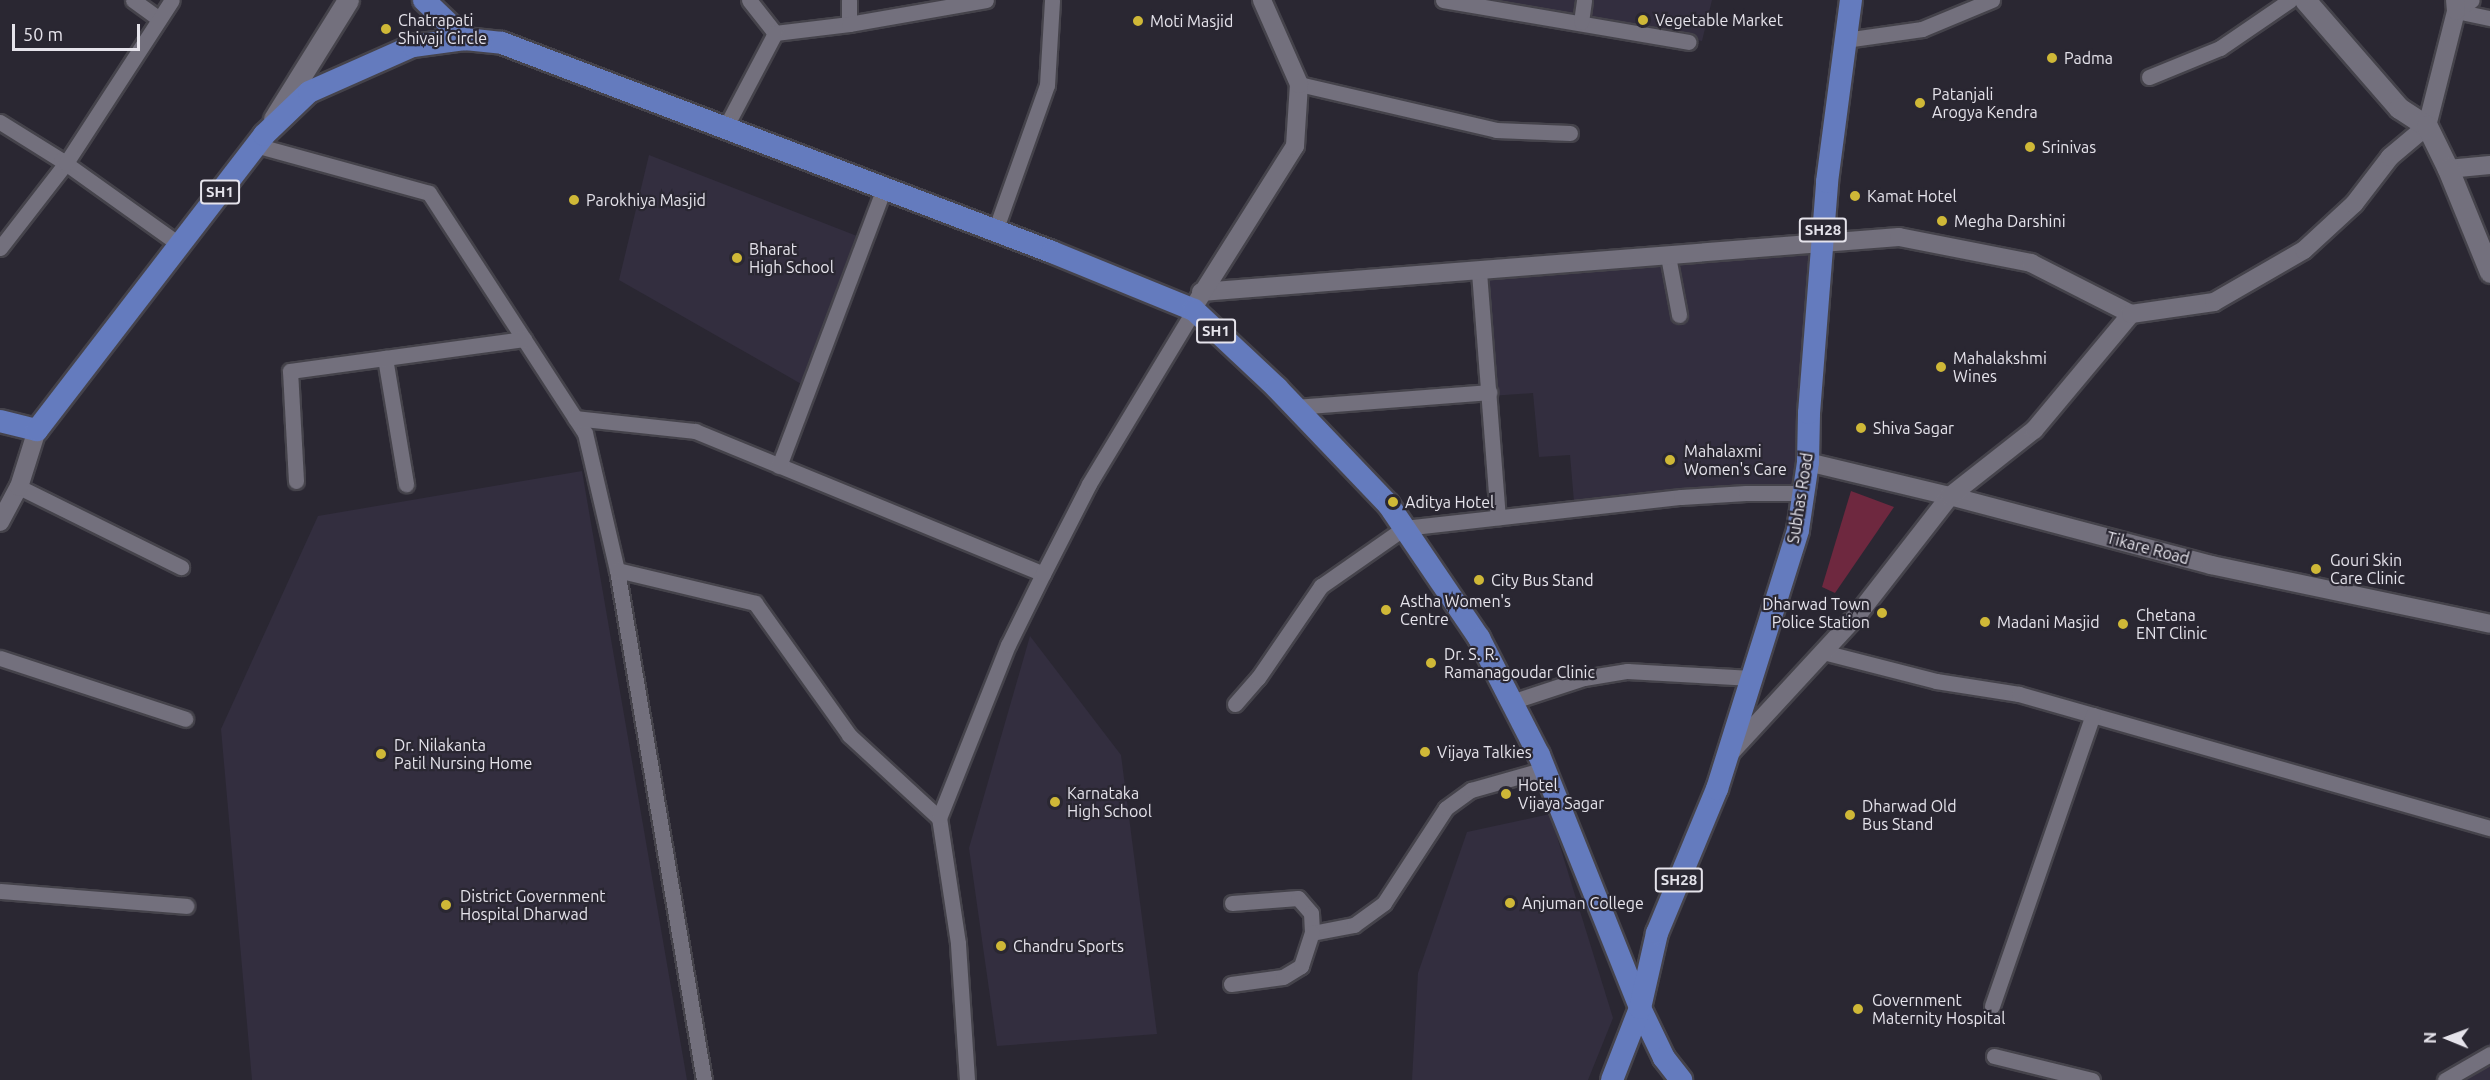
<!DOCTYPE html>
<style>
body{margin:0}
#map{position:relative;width:2490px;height:1080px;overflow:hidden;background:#2a2732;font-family:Ubuntu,sans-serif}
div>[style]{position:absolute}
.built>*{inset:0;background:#332e3f}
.green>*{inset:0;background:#6e283f}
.roads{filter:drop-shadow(2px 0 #45434b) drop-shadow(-2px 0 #45434b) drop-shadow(0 2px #45434b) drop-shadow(0 -2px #45434b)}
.minor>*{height:15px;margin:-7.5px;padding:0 7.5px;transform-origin:7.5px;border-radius:7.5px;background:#73707d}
.tertiary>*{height:18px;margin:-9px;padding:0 9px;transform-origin:9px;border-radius:9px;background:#73707d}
.secondary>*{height:21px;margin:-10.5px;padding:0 10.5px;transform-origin:10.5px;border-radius:10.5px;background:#73707d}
.primary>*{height:22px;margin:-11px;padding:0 11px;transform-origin:11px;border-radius:11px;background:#647bbe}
.dots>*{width:16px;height:16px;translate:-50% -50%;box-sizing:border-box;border:3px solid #2a2732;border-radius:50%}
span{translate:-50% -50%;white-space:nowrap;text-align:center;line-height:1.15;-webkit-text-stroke:4.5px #2a2732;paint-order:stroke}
.shield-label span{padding:2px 4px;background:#2a2732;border:2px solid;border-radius:4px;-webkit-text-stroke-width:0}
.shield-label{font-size:15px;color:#e5e3eb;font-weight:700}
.poi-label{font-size:16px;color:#e5e3eb}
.left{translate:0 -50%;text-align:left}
.right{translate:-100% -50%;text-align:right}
.street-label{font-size:16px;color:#e5e3eb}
.north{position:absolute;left:2418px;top:1008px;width:60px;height:60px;-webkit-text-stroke:4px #2a2732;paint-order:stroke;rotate:271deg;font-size:16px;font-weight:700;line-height:24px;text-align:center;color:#e5e3eb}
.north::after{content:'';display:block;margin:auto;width:21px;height:27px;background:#e5e3eb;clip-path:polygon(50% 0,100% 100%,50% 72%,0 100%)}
.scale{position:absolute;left:12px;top:24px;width:128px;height:27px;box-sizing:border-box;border:3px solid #e5e3eb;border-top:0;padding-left:8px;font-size:18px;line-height:21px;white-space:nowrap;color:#e5e3eb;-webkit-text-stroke:4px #2a2732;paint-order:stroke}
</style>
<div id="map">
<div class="built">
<i style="clip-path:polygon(1458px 0,1712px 0,1702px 41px)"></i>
<i style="clip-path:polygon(649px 155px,857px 236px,803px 385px,619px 280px)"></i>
<i style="clip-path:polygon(1816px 248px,1795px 486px,1574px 502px,1570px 455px,1539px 457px,1533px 393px,1490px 396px,1479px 280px)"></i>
<i style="clip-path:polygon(582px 471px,687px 1080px,252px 1080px,221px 729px,318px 516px)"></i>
<i style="clip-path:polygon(1030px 636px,1121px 755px,1157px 1034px,997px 1046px,969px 848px)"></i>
<i style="clip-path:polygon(1550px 814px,1613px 1018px,1588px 1080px,1412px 1080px,1418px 973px,1467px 832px)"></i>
<i style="clip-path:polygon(2490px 1042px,2490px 1080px,2435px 1080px,2489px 1044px)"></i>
</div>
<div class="green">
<i style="clip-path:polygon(1851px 491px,1894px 507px,1835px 593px,1822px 587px)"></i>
</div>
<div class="roads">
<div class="minor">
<i style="left:133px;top:0;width:31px;rotate:36deg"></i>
<i style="left:749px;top:0;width:42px;rotate:51.8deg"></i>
<i style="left:849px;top:0;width:24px;rotate:90deg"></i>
<i style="left:1443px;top:0;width:249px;rotate:9.7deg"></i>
<i style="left:2456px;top:11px;width:35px;rotate:12deg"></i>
<i style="left:2456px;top:11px;width:19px;rotate:-35deg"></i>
<i style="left:1581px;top:22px;width:22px;rotate:-82deg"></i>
<i style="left:775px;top:33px;width:75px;rotate:-6.9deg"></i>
<i style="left:849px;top:24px;width:139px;rotate:-9.9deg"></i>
<i style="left:1845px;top:40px;width:78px;rotate:-8.1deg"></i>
<i style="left:1922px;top:29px;width:76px;rotate:-22.5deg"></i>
<i style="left:2149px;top:77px;width:77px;rotate:-22.2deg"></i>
<i style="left:2220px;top:48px;width:85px;rotate:-34.4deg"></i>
<i style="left:1299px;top:84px;width:202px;rotate:13.1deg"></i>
<i style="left:1496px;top:130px;width:74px;rotate:2.3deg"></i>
<i style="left:0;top:122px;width:72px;rotate:31.9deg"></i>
<i style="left:61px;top:160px;width:146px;rotate:35.5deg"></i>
<i style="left:725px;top:128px;width:107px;rotate:-62.2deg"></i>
<i style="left:255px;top:145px;width:180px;rotate:15.4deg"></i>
<i style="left:429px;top:193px;width:286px;rotate:57deg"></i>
<i style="left:585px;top:433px;width:141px;rotate:76.9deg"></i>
<i style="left:617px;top:570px;width:517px;rotate:80.32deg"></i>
<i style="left:995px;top:231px;width:155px;rotate:-70.4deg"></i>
<i style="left:1047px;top:85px;width:85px;rotate:-86.6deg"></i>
<i style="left:0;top:248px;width:108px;rotate:-52.2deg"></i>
<i style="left:66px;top:163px;width:194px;rotate:-57deg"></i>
<i style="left:1668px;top:256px;width:60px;rotate:79.4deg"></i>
<i style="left:1479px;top:272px;width:246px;rotate:85.6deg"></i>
<i style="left:385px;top:358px;width:128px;rotate:80.5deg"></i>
<i style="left:1296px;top:407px;width:194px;rotate:-4.4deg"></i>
<i style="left:575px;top:418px;width:121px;rotate:6.2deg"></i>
<i style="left:695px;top:431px;width:376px;rotate:22.3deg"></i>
<i style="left:779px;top:466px;width:297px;rotate:-69.3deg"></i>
<i style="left:296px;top:481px;width:110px;rotate:-93.1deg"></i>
<i style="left:290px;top:371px;width:236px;rotate:-7.8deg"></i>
<i style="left:19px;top:487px;width:181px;rotate:26.3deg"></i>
<i style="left:617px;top:570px;width:142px;rotate:13.4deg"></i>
<i style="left:755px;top:603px;width:162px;rotate:54.5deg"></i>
<i style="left:849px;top:735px;width:122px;rotate:42.7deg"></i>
<i style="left:1823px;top:652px;width:117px;rotate:14.4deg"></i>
<i style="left:1936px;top:681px;width:84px;rotate:8.9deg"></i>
<i style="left:2019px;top:694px;width:490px;rotate:15.9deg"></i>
<i style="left:0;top:658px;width:195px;rotate:18.2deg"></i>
<i style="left:1511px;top:702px;width:77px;rotate:-18.2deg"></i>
<i style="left:1584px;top:678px;width:44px;rotate:-9.2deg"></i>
<i style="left:1627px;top:671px;width:125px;rotate:3.2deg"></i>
<i style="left:1235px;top:704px;width:35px;rotate:-49deg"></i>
<i style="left:1258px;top:678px;width:112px;rotate:-55.6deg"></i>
<i style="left:1321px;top:586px;width:101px;rotate:-34.9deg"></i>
<i style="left:1404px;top:528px;width:279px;rotate:-6.4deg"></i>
<i style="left:1681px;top:497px;width:65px;rotate:-3.5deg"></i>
<i style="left:1746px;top:493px;width:58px"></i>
<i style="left:0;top:891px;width:187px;rotate:4.6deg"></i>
<i style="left:1232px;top:903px;width:66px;rotate:-4.3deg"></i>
<i style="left:1298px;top:898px;width:20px;rotate:49deg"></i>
<i style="left:1311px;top:913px;width:20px;rotate:87deg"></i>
<i style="left:1312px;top:933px;width:43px;rotate:-10.8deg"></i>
<i style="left:1354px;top:925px;width:37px;rotate:-36deg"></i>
<i style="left:1384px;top:903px;width:113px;rotate:-56.9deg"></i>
<i style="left:1446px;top:808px;width:31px;rotate:-36deg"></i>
<i style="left:1471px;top:790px;width:77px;rotate:-15.8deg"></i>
<i style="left:1231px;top:984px;width:52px;rotate:-7.7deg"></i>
<i style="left:1283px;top:977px;width:21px;rotate:-31deg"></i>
<i style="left:1301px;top:966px;width:35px;rotate:-72deg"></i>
<i style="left:1992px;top:1006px;width:308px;rotate:-70.9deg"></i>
<i style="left:1994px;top:1056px;width:101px;rotate:13.8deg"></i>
<i style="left:967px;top:1080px;width:137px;rotate:-93.8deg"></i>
<i style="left:958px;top:943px;width:126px;rotate:-98.6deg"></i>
<i style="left:939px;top:818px;width:186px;rotate:-68.3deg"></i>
<i style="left:1008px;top:645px;width:79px;rotate:-63.8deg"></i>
<i style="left:1043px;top:574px;width:101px;rotate:-62.9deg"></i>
<i style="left:1089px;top:484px;width:203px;rotate:-58.9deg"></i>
<i style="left:2445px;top:1080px;width:52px;rotate:-30deg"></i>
</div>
<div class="tertiary">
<i style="left:2448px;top:169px;width:42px;rotate:-5.4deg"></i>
<i style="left:1201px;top:292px;width:700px;rotate:-4.51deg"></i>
<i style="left:1899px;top:237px;width:135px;rotate:11.1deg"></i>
<i style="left:2031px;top:263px;width:112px;rotate:27deg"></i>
<i style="left:1198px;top:300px;width:182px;rotate:-57.8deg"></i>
<i style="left:1295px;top:146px;width:62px;rotate:-86.3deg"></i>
<i style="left:1299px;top:84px;width:92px;rotate:-113.8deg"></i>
<i style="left:1808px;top:462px;width:146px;rotate:13.5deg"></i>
<i style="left:1950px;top:496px;width:270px;rotate:14.8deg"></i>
<i style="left:2211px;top:565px;width:285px;rotate:11.9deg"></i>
<i style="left:0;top:522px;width:40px;rotate:-62deg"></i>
<i style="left:19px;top:487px;width:60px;rotate:-72.5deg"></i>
<i style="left:1729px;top:754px;width:192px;rotate:-47.3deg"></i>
<i style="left:1859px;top:613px;width:148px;rotate:-52.1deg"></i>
<i style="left:1950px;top:496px;width:107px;rotate:-38.2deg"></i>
<i style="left:2034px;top:430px;width:151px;rotate:-50.1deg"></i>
<i style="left:2131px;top:314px;width:84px;rotate:-8.2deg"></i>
<i style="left:2214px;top:302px;width:104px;rotate:-30deg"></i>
<i style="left:2304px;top:250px;width:68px;rotate:-42.6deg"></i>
<i style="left:2354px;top:204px;width:59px;rotate:-52.5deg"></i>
<i style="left:2390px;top:157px;width:48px;rotate:-40deg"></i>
<i style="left:2427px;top:126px;width:119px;rotate:-75.8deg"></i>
<i style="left:2456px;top:11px;width:11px;rotate:-95deg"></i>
</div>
<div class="secondary">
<i style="left:2305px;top:0;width:143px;rotate:49deg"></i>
<i style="left:2399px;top:108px;width:33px;rotate:33deg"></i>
<i style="left:2427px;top:126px;width:48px;rotate:64deg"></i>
<i style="left:2448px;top:169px;width:111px;rotate:67.8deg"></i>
<i style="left:274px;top:119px;width:140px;rotate:-58.1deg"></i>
</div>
<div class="primary">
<i style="left:424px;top:0;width:57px;rotate:43.6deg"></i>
<i style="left:0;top:421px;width:38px;rotate:14deg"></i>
<i style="left:37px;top:430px;width:372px;rotate:-52.4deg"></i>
<i style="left:264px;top:135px;width:62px;rotate:-43.7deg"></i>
<i style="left:309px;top:92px;width:114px;rotate:-23.9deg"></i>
<i style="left:413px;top:46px;width:52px;rotate:-7.7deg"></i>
<i style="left:465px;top:39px;width:37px;rotate:6deg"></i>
<i style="left:502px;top:43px;width:588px;rotate:20.81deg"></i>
<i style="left:1052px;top:252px;width:153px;rotate:22.2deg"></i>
<i style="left:1194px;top:310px;width:114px;rotate:43.2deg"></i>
<i style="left:1277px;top:388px;width:161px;rotate:46.3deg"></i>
<i style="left:1388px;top:504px;width:162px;rotate:55.8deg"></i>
<i style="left:1479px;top:638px;width:131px;rotate:62.9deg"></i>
<i style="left:1539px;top:755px;width:272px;rotate:68.2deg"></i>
<i style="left:1640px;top:1008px;width:55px;rotate:64.4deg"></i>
<i style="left:1664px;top:1058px;width:28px;rotate:52deg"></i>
<i style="left:1612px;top:1080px;width:77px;rotate:-68.7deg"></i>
<i style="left:1640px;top:1008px;width:77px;rotate:-77.2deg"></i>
<i style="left:1657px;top:933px;width:156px;rotate:-67.4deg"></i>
<i style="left:1717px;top:789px;width:271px;rotate:-72.6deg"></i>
<i style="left:1798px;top:530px;width:69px;rotate:-81.6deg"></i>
<i style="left:1808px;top:462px;width:49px;rotate:-88.8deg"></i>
<i style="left:1809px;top:413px;width:232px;rotate:-85.5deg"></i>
<i style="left:1827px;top:182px;width:184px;rotate:-82.5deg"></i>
</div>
</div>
<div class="dots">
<i style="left:1643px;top:20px;background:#cfb837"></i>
<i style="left:1138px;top:21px;background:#cfb837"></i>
<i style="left:386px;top:29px;background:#cfb837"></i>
<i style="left:2052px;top:58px;background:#cfb837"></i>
<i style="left:1920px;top:103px;background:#cfb837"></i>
<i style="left:2030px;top:147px;background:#cfb837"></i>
<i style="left:1855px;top:196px;background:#cfb837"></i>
<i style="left:574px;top:200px;background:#cfb837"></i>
<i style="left:1942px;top:221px;background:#cfb837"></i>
<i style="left:737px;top:258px;background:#cfb837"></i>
<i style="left:1941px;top:367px;background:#cfb837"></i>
<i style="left:1861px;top:428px;background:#cfb837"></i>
<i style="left:1670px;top:460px;background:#cfb837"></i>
<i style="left:1393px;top:502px;background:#cfb837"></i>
<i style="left:2316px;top:569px;background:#cfb837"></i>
<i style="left:1479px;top:580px;background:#cfb837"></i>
<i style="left:1386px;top:610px;background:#cfb837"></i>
<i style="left:1882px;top:613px;background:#cfb837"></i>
<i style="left:1985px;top:622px;background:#cfb837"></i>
<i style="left:2123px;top:624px;background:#cfb837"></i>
<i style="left:1431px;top:663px;background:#cfb837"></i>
<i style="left:1425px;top:752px;background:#cfb837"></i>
<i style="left:381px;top:754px;background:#cfb837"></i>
<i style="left:1506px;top:794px;background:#cfb837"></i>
<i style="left:1055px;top:802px;background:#cfb837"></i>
<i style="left:1850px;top:815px;background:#cfb837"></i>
<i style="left:1510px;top:903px;background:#cfb837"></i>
<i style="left:446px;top:905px;background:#cfb837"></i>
<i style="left:1001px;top:946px;background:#cfb837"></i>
<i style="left:1858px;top:1009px;background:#cfb837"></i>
</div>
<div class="shield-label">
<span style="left:220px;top:192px">SH1</span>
<span style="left:1823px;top:230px">SH28</span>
<span style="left:1216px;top:331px">SH1</span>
<span style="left:1679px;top:880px">SH28</span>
</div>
<div class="poi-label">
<span class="left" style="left:398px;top:29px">Chatrapati<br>Shivaji Circle</span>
<span class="left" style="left:1655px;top:20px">Vegetable Market</span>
<span class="left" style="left:1150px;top:21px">Moti Masjid</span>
<span class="left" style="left:2064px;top:58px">Padma</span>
<span class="left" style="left:1932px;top:103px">Patanjali<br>Arogya Kendra</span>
<span class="left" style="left:2042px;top:147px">Srinivas</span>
<span class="left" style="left:1867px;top:196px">Kamat Hotel</span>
<span class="left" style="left:586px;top:200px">Parokhiya Masjid</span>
<span class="left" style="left:1954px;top:221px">Megha Darshini</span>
<span class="left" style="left:749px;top:258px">Bharat<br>High School</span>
<span class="left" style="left:1953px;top:367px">Mahalakshmi<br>Wines</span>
<span class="left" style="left:1873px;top:428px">Shiva Sagar</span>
<span class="left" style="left:1684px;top:460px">Mahalaxmi<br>Women's Care</span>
<span class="left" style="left:1405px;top:502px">Aditya Hotel</span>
<span class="left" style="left:2330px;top:569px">Gouri Skin<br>Care Clinic</span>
<span class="left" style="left:1491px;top:580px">City Bus Stand</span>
<span class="left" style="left:1400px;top:610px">Astha Women's<br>Centre</span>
<span class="right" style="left:1870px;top:613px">Dharwad Town<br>Police Station</span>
<span class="left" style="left:2136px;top:624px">Chetana<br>ENT Clinic</span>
<span class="left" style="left:1997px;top:622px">Madani Masjid</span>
<span class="left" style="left:1444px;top:663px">Dr. S. R.<br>Ramanagoudar Clinic</span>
<span class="left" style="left:394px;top:754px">Dr. Nilakanta<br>Patil Nursing Home</span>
<span class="left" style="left:1437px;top:752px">Vijaya Talkies</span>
<span class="left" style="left:1518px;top:794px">Hotel<br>Vijaya Sagar</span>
<span class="left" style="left:1067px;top:802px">Karnataka<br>High School</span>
<span class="left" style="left:1862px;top:815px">Dharwad Old<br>Bus Stand</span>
<span class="left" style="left:460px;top:905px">District Government<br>Hospital Dharwad</span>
<span class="left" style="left:1522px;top:903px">Anjuman College</span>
<span class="left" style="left:1013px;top:946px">Chandru Sports</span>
<span class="left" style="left:1872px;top:1009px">Government<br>Maternity Hospital</span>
</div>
<div class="street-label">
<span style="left:1800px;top:498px;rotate:-81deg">Subhas Road</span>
<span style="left:2148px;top:548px;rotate:15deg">Tikare Road</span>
</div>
<div class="north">N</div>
<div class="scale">50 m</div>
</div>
